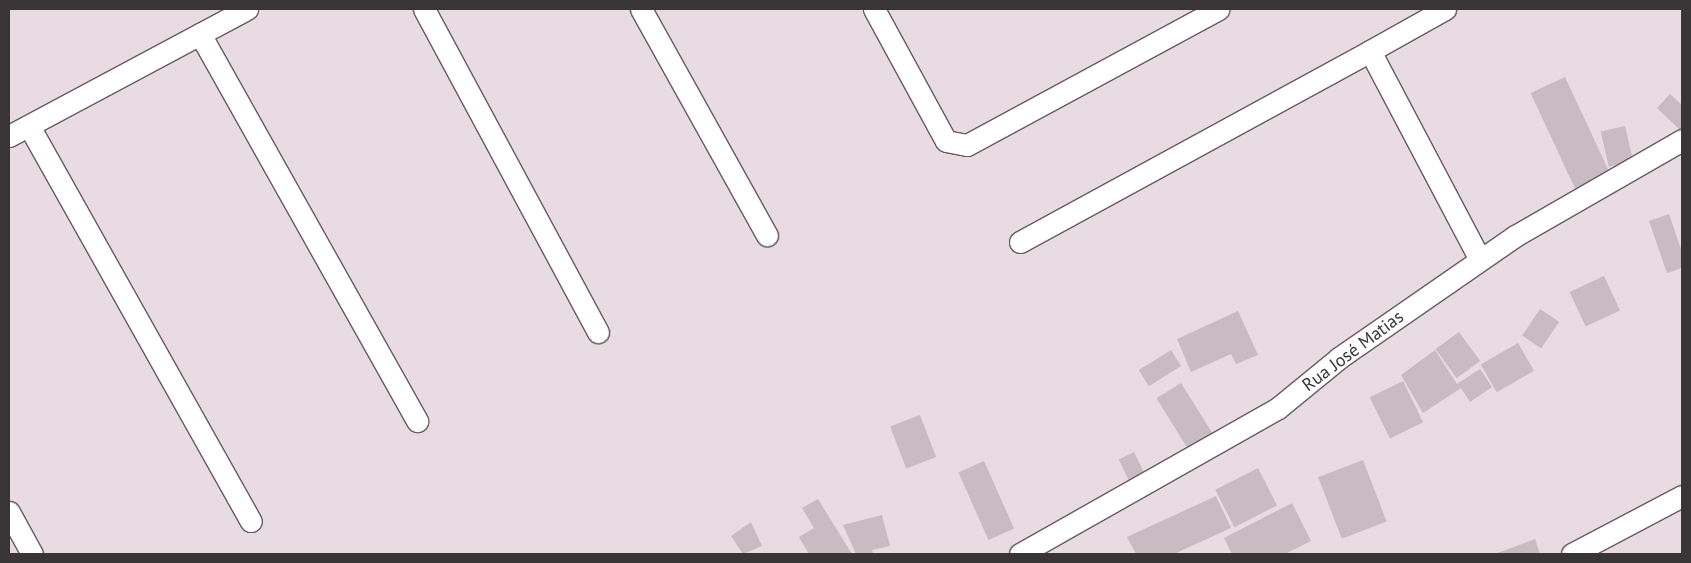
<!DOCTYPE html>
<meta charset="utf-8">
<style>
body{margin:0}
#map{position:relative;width:1691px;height:563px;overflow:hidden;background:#e9dbe2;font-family:"PT Sans",sans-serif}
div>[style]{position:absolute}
.building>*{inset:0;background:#c8bbc1;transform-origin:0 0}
.roads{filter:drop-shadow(1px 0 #675b61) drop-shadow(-1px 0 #675b61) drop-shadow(0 1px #675b61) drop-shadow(0 -1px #675b61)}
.minor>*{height:21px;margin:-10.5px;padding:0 10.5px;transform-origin:10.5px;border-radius:10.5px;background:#fff}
span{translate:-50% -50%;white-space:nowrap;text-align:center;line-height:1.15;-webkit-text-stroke:4.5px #fff;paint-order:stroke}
.street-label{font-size:18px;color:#393436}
.frame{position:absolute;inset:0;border:10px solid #393436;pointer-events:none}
</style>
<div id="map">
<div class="building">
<i style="left:1565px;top:77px;width:105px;height:38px;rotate:65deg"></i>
<i style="clip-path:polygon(1670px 94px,1682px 105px,1682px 132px,1657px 108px)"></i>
<i style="left:1625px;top:126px;width:36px;height:25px;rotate:77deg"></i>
<i style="clip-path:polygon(1669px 214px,1682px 252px,1682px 268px,1667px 273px,1649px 221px)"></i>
<i style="left:1604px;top:276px;width:38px;height:38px;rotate:65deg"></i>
<i style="left:1540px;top:309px;width:23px;height:32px;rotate:34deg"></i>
<i style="clip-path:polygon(1238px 311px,1258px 355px,1236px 364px,1231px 354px,1191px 372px,1177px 339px)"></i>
<i style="left:1459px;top:332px;width:36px;height:29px;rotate:54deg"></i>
<i style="left:1518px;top:343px;width:32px;height:43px;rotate:60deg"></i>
<i style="left:1171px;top:350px;width:19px;height:38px;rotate:58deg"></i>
<i style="clip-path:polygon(1435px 350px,1457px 384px,1480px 369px,1492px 387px,1470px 402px,1461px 388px,1423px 413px,1401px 375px)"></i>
<i style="left:1403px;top:381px;width:46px;height:37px;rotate:64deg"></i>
<i style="left:1181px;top:383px;width:59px;height:29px;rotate:58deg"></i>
<i style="left:920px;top:415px;width:45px;height:32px;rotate:69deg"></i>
<i style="left:1134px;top:452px;width:30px;height:17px;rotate:64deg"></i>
<i style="left:1363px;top:460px;width:66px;height:48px;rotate:69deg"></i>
<i style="left:984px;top:461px;width:74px;height:28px;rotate:66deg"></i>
<i style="left:1258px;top:468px;width:42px;height:48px;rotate:63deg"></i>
<i style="clip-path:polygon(1216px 496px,1231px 528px,1174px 554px,1136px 554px,1127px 537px)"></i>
<i style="clip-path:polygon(818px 499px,852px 554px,809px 554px,799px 537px,814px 528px,802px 508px)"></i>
<i style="clip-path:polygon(1292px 503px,1311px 541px,1285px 554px,1232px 554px,1224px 538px)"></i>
<i style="clip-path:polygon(882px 515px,890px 546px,872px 550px,873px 554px,856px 554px,843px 525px)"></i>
<i style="clip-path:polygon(751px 522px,762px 546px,743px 554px,731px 536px)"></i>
<i style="clip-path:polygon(1535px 539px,1540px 554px,1495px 554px)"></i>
</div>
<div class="roads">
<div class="minor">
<i style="left:424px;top:9px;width:367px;rotate:61.7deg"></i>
<i style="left:641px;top:9px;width:259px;rotate:60.9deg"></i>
<i style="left:874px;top:9px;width:150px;rotate:61.4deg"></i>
<i style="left:946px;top:141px;width:21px;rotate:11deg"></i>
<i style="left:967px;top:145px;width:286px;rotate:-28.4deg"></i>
<i style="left:200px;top:34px;width:444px;rotate:60.7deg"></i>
<i style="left:1370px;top:51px;width:86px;rotate:-29.2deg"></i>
<i style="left:29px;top:126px;width:453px;rotate:60.7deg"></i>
<i style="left:9px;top:136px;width:270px;rotate:-28.1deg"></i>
<i style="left:1020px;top:242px;width:399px;rotate:-28.6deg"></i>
<i style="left:1370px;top:51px;width:236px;rotate:62.2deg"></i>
<i style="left:9px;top:512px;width:48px;rotate:61.3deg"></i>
<i style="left:1020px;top:554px;width:296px;rotate:-29.5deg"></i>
<i style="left:1278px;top:408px;width:79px;rotate:-39.3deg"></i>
<i style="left:1339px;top:358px;width:214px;rotate:-34.7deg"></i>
<i style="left:1515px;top:236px;width:193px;rotate:-29.9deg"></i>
<i style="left:1572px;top:554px;width:124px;rotate:-27.8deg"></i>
</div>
</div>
<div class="street-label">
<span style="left:1353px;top:351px;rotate:-37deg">Rua José Matias</span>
</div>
<div class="frame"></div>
</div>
